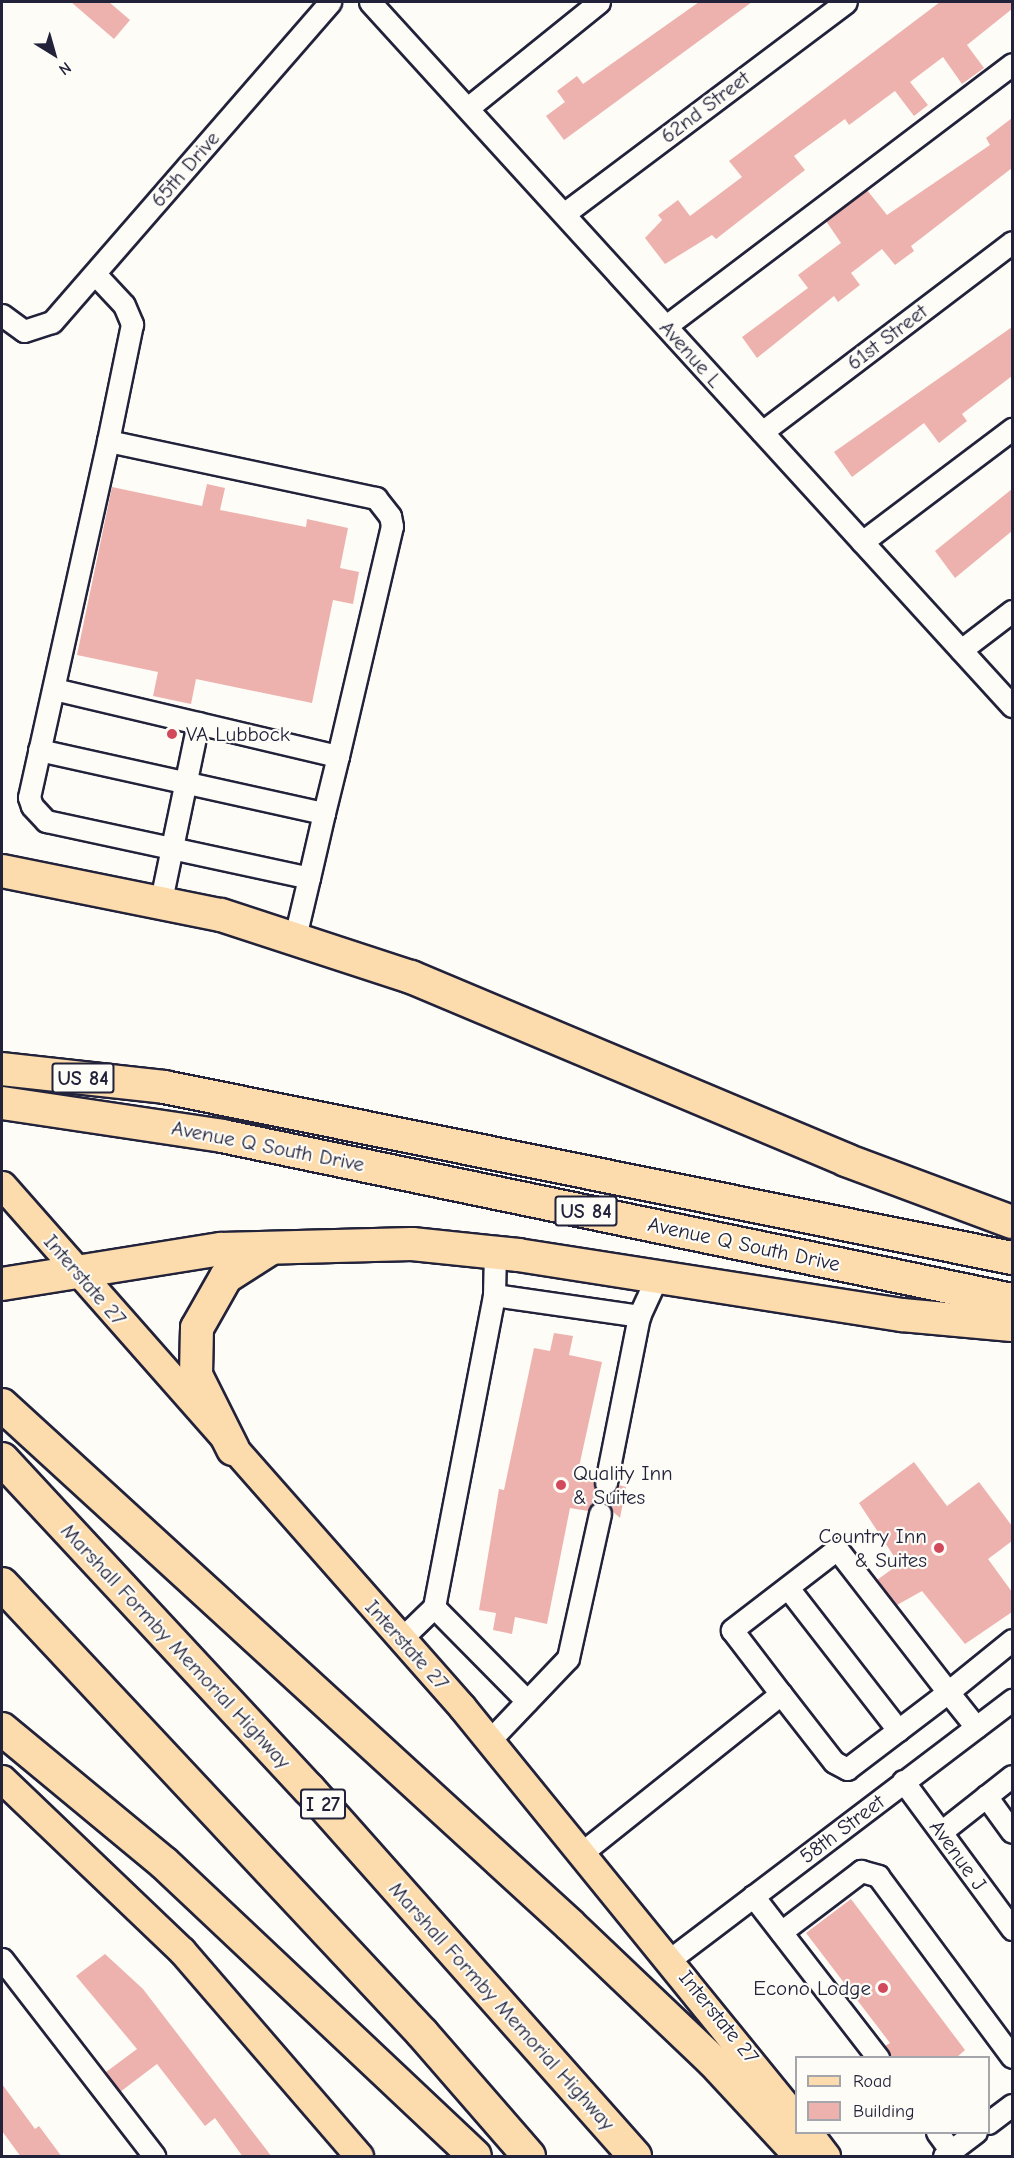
<!DOCTYPE html>
<style>
body{margin:0}
#map{position:relative;width:1014px;height:2158px;overflow:hidden;background:#fdfcf7;font-family:"Comic Neue",sans-serif}
div>[style]{position:absolute}
.building>*{inset:0;background:#eeb2ae}
.minor-tunnel>*{height:21px;margin-top:-10.5px;transform-origin:0;background:repeating-linear-gradient(90deg,#d1d0d1 0 21px,transparent 0 31px)}
.roads{filter:drop-shadow(2px 0 #22223b) drop-shadow(-2px 0 #22223b) drop-shadow(0 2px #22223b) drop-shadow(0 -2px #22223b)}
.minor>*{height:21px;margin:-10.5px;padding:0 10.5px;transform-origin:10.5px;border-radius:10.5px;background:#fdfcf7}
.major>*{height:27px;margin:-13.5px;padding:0 13.5px;transform-origin:13.5px;border-radius:13.5px;background:#fcdcac}
.highway>*{height:32px;margin:-16px;padding:0 16px;transform-origin:16px;border-radius:16px;background:#fcdcac}
.dots>*{width:16px;height:16px;translate:-50% -50%;box-sizing:border-box;border:3px solid #fdfcf7;border-radius:50%}
span{translate:-50% -50%;white-space:nowrap;text-align:center;line-height:1.15;-webkit-text-stroke:4.5px #fdfcf7;paint-order:stroke}
.shield-label span{padding:2px 4px;background:#fdfcf7;border:2px solid;border-radius:4px;-webkit-text-stroke-width:0}
.shield-label{font-size:20px;color:#22223b;font-weight:700}
.street-label{font-size:21px;color:#22223b}
.poi-label{font-size:21px;color:#22223b}
.left{translate:0 -50%;text-align:left}
.right{translate:-100% -50%;text-align:right}
.frame{position:absolute;inset:0;border:3px solid #22223b;pointer-events:none}
.legend{position:absolute;left:795px;top:2056px;width:195px;height:78px;box-sizing:border-box;background:#fdfcf7;border:2px solid #a5a5ac;margin:0;padding:8px 10px;list-style:none;font-size:18px;color:#22223b}
.legend li{display:flex;align-items:center;gap:12px;height:30px}
.legend b{width:30px;border:2px solid #a5a5ac}
.north{position:absolute;left:24px;top:24px;width:60px;height:60px;-webkit-text-stroke:4px #fdfcf7;paint-order:stroke;rotate:143deg;font-size:16px;font-weight:700;line-height:24px;text-align:center;color:#22223b}
.north::after{content:'';display:block;margin:auto;width:21px;height:27px;background:#22223b;clip-path:polygon(50% 0,100% 100%,50% 72%,0 100%)}
</style>
<div id="map">
<div class="building">
<i style="clip-path:polygon(71px 2px,109px 2px,130px 20px,114px 39px)"></i>
<i style="clip-path:polygon(699px 2px,752px 2px,564px 140px,546px 116px,565px 102px,557px 91px,577px 76px,583px 84px)"></i>
<i style="clip-path:polygon(940px 2px,1012px 2px,1012px 9px,967px 45px,984px 68px,962px 84px,943px 57px,910px 82px,928px 105px,914px 116px,895px 91px,849px 125px,845px 119px,794px 156px,805px 170px,716px 239px,712px 235px,665px 264px,645px 238px,662px 220px,658px 215px,678px 200px,690px 216px,742px 177px,729px 161px)"></i>
<i style="clip-path:polygon(1012px 118px,1012px 168px,911px 246px,914px 251px,895px 265px,882px 249px,851px 273px,860px 285px,838px 302px,834px 296px,757px 358px,742px 337px,808px 288px,798px 275px,841px 243px,826px 221px,867px 190px,887px 215px,990px 145px,986px 138px)"></i>
<i style="clip-path:polygon(1012px 327px,1012px 376px,962px 414px,967px 421px,939px 443px,924px 423px,852px 477px,834px 452px)"></i>
<i style="clip-path:polygon(207px 484px,225px 488px,220px 510px,306px 527px,307px 519px,348px 528px,340px 568px,359px 572px,353px 604px,333px 600px,312px 703px,196px 679px,191px 704px,153px 696px,158px 672px,77px 655px,112px 487px,202px 506px)"></i>
<i style="clip-path:polygon(1012px 489px,1012px 531px,955px 578px,935px 551px)"></i>
<i style="clip-path:polygon(554px 1333px,573px 1336px,569px 1355px,602px 1362px,577px 1476px,594px 1480px,603px 1495px,619px 1485px,626px 1487px,620px 1518px,602px 1502px,588px 1511px,570px 1508px,547px 1624px,515px 1617px,512px 1634px,493px 1630px,496px 1613px,479px 1610px,499px 1489px,504px 1490px,534px 1348px,550px 1351px)"></i>
<i style="clip-path:polygon(914px 1462px,947px 1506px,979px 1482px,1012px 1526px,1012px 1541px,988px 1559px,1012px 1592px,1012px 1612px,965px 1644px,922px 1591px,897px 1605px,877px 1580px,899px 1564px,859px 1503px)"></i>
<i style="clip-path:polygon(851px 1899px,965px 2050px,956px 2058px,893px 2058px,885px 2046px,890px 2043px,806px 1933px)"></i>
<i style="clip-path:polygon(105px 1954px,143px 1989px,272px 2157px,243px 2157px,215px 2118px,205px 2126px,157px 2064px,120px 2092px,106px 2072px,137px 2049px,76px 1976px)"></i>
<i style="clip-path:polygon(2px 2084px,35px 2129px,39px 2126px,62px 2157px,21px 2157px,2px 2131px)"></i>
</div>
<div class="minor-tunnel">
<i style="left:600px;top:1514px;width:32px;rotate:-79deg"></i>
</div>
<div class="roads">
<div class="minor">
<i style="left:370px;top:2px;width:953px;rotate:47.64deg"></i>
<i style="left:469px;top:107px;width:167px;rotate:-38.9deg"></i>
<i style="left:565px;top:213px;width:351px;rotate:-36.9deg"></i>
<i style="left:95px;top:274px;width:42px;rotate:46.9deg"></i>
<i style="left:124px;top:305px;width:21px;rotate:67deg"></i>
<i style="left:132px;top:324px;width:119px;rotate:101.6deg"></i>
<i style="left:2px;top:315px;width:27px;rotate:36deg"></i>
<i style="left:24px;top:331px;width:29px;rotate:-18deg"></i>
<i style="left:52px;top:322px;width:424px;rotate:-49deg"></i>
<i style="left:666px;top:326px;width:434px;rotate:-37.1deg"></i>
<i style="left:762px;top:432px;width:314px;rotate:-37.2deg"></i>
<i style="left:862px;top:542px;width:188px;rotate:-37deg"></i>
<i style="left:961px;top:650px;width:64px;rotate:-37.4deg"></i>
<i style="left:54px;top:689px;width:292px;rotate:13.3deg"></i>
<i style="left:39px;top:750px;width:292px;rotate:12.5deg"></i>
<i style="left:161px;top:900px;width:181px;rotate:-78.2deg"></i>
<i style="left:295px;top:937px;width:61px;rotate:-76.7deg"></i>
<i style="left:309px;top:878px;width:67px;rotate:-77deg"></i>
<i style="left:324px;top:813px;width:59px;rotate:-76.2deg"></i>
<i style="left:338px;top:756px;width:236px;rotate:-76.8deg"></i>
<i style="left:392px;top:526px;width:10px;rotate:-101deg"></i>
<i style="left:390px;top:516px;width:23px;rotate:-128deg"></i>
<i style="left:376px;top:498px;width:274px;rotate:-168deg"></i>
<i style="left:108px;top:441px;width:365px;rotate:102.5deg"></i>
<i style="left:29px;top:797px;width:9px;rotate:72deg"></i>
<i style="left:32px;top:806px;width:21px;rotate:47deg"></i>
<i style="left:46px;top:821px;width:269px;rotate:12.2deg"></i>
<i style="left:494px;top:1295px;width:43px;rotate:-88.7deg"></i>
<i style="left:639px;top:1316px;width:43px;rotate:-65.2deg"></i>
<i style="left:788px;top:1588px;width:180px;rotate:52.2deg"></i>
<i style="left:401px;top:1639px;width:46px;rotate:-44.1deg"></i>
<i style="left:527px;top:1701px;width:132px;rotate:-134.7deg"></i>
<i style="left:434px;top:1607px;width:318px;rotate:-79.1deg"></i>
<i style="left:494px;top:1295px;width:147px;rotate:8.2deg"></i>
<i style="left:639px;top:1316px;width:170px;rotate:101.2deg"></i>
<i style="left:976px;top:1727px;width:45px;rotate:-128.7deg"></i>
<i style="left:948px;top:1692px;width:82px;rotate:-39.1deg"></i>
<i style="left:490px;top:1740px;width:113px;rotate:-46.4deg"></i>
<i style="left:568px;top:1658px;width:148px;rotate:-77.5deg"></i>
<i style="left:903px;top:1781px;width:184px;rotate:53.6deg"></i>
<i style="left:986px;top:1796px;width:44px;rotate:54.2deg"></i>
<i style="left:941px;top:1832px;width:90px;rotate:-38.3deg"></i>
<i style="left:584px;top:1851px;width:252px;rotate:-38.6deg"></i>
<i style="left:781px;top:1694px;width:86px;rotate:52.1deg"></i>
<i style="left:834px;top:1762px;width:15px;rotate:28deg"></i>
<i style="left:847px;top:1769px;width:127px;rotate:-37.3deg"></i>
<i style="left:948px;top:1692px;width:181px;rotate:-127.8deg"></i>
<i style="left:837px;top:1549px;width:133px;rotate:142.4deg"></i>
<i style="left:732px;top:1630px;width:81px;rotate:52.6deg"></i>
<i style="left:753px;top:1896px;width:205px;rotate:52.3deg"></i>
<i style="left:781px;top:1932px;width:101px;rotate:-37.3deg"></i>
<i style="left:861px;top:1871px;width:18px;rotate:16deg"></i>
<i style="left:878px;top:1876px;width:225px;rotate:53.5deg"></i>
<i style="left:672px;top:1958px;width:427px;rotate:-37.2deg"></i>
<i style="left:2px;top:1959px;width:249px;rotate:52.3deg"></i>
<i style="left:988px;top:2123px;width:30px;rotate:-37deg"></i>
<i style="left:937px;top:2132px;width:24px;rotate:54deg"></i>
<i style="left:944px;top:2156px;width:40px;rotate:-37deg"></i>
</div>
<div class="major">
<i style="left:2px;top:1185px;width:696px;rotate:48.61deg"></i>
<i style="left:462px;top:1707px;width:530px;rotate:50.9deg"></i>
<i style="left:2px;top:1779px;width:249px;rotate:43.7deg"></i>
<i style="left:182px;top:1951px;width:271px;rotate:49.2deg"></i>
<i style="left:808px;top:2132px;width:30px;rotate:53deg"></i>
</div>
<div class="highway">
<i style="left:2px;top:871px;width:223px;rotate:11.4deg"></i>
<i style="left:221px;top:915px;width:200px;rotate:18.1deg"></i>
<i style="left:411px;top:977px;width:472px;rotate:22.8deg"></i>
<i style="left:846px;top:1160px;width:177px;rotate:20.5deg"></i>
<i style="left:2px;top:1069px;width:163px;rotate:6.3deg"></i>
<i style="left:164px;top:1087px;width:865px;rotate:11.4deg"></i>
<i style="left:2px;top:1103px;width:222px;rotate:8.5deg"></i>
<i style="left:222px;top:1136px;width:807px;rotate:11.73deg"></i>
<i style="left:2px;top:1284px;width:222px;rotate:-9.1deg"></i>
<i style="left:221px;top:1249px;width:191px;rotate:-1.5deg"></i>
<i style="left:412px;top:1244px;width:107px;rotate:5.9deg"></i>
<i style="left:518px;top:1255px;width:389px;rotate:8.9deg"></i>
<i style="left:902px;top:1315px;width:110px;rotate:5.2deg"></i>
<i style="left:2px;top:1405px;width:770px;rotate:42.47deg"></i>
<i style="left:570px;top:1925px;width:197px;rotate:43.6deg"></i>
<i style="left:713px;top:2061px;width:129px;rotate:47.2deg"></i>
<i style="left:233px;top:1449px;width:83px;rotate:-116.6deg"></i>
<i style="left:196px;top:1375px;width:47px;rotate:-88.8deg"></i>
<i style="left:197px;top:1328px;width:59px;rotate:-60.4deg"></i>
<i style="left:226px;top:1277px;width:52px;rotate:-32.5deg"></i>
<i style="left:2px;top:1459px;width:451px;rotate:47.1deg"></i>
<i style="left:309px;top:1789px;width:491px;rotate:48.4deg"></i>
<i style="left:2px;top:1584px;width:615px;rotate:46.91deg"></i>
<i style="left:422px;top:2033px;width:163px;rotate:49deg"></i>
<i style="left:2px;top:1729px;width:210px;rotate:39.6deg"></i>
<i style="left:164px;top:1863px;width:427px;rotate:43.3deg"></i>
</div>
</div>
<div class="dots">
<i style="left:172px;top:734px;background:#d1495b"></i>
<i style="left:561px;top:1485px;background:#d1495b"></i>
<i style="left:939px;top:1548px;background:#d1495b"></i>
<i style="left:883px;top:1988px;background:#d1495b"></i>
</div>
<div class="shield-label">
<span style="left:83px;top:1078px">US 84</span>
<span style="left:586px;top:1211px">US 84</span>
<span style="left:323px;top:1804px">I 27</span>
</div>
<div class="street-label">
<span style="left:705px;top:107px;rotate:-37deg">62nd Street</span>
<span style="left:185px;top:169px;rotate:-49deg">65th Drive</span>
<span style="left:887px;top:337px;rotate:-37deg">61st Street</span>
<span style="left:691px;top:354px;rotate:48deg">Avenue L</span>
<span style="left:268px;top:1146px;rotate:11deg">Avenue Q South Drive</span>
<span style="left:744px;top:1244px;rotate:12deg">Avenue Q South Drive</span>
<span style="left:85px;top:1280px;rotate:49deg">Interstate 27</span>
<span style="left:407px;top:1645px;rotate:48deg">Interstate 27</span>
<span style="left:176px;top:1646px;rotate:47deg">Marshall Formby Memorial Highway</span>
<span style="left:842px;top:1829px;rotate:-37deg">58th Street</span>
<span style="left:958px;top:1855px;rotate:54deg">Avenue J</span>
<span style="left:502px;top:2006px;rotate:48deg">Marshall Formby Memorial Highway</span>
<span style="left:719px;top:2017px;rotate:51deg">Interstate 27</span>
</div>
<div class="poi-label">
<span class="left" style="left:186px;top:734px">VA Lubbock</span>
<span class="left" style="left:573px;top:1485px">Quality Inn<br>&amp; Suites</span>
<span class="right" style="left:927px;top:1548px">Country Inn<br>&amp; Suites</span>
<span class="right" style="left:871px;top:1988px">Econo Lodge</span>
</div>
<div class="frame"></div>
<ul class="legend">
<li><b style="height:8px;background:#fcdcac"></b>Road</li>
<li><b style="height:16px;background:#eeb2ae"></b>Building</li>
</ul>
<div class="north">N</div>
</div>
